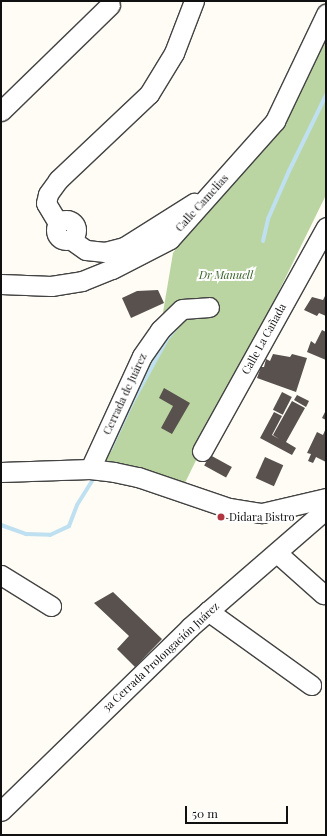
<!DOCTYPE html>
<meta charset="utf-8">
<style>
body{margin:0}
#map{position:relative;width:327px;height:836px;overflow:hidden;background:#fefcf5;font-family:"Playfair Display",serif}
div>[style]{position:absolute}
.forest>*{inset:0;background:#bbd5a2}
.stream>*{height:4px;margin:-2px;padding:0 2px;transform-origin:2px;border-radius:2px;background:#bee0f0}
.building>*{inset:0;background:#58514e;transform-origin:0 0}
.roads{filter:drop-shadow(1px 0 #434343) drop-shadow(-1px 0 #434343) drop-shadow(0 1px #434343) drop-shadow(0 -1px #434343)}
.minor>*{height:19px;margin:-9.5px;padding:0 9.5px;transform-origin:9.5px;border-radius:9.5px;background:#fff}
.minor>.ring{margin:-9.5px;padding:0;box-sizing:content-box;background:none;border:19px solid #fff;border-radius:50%}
.dots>*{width:11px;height:11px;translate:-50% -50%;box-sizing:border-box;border:2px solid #fff;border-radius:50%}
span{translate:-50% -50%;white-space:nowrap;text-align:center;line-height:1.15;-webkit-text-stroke:4px #fff;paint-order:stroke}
.street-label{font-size:11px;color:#101010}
.park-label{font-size:11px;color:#366226;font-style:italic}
.poi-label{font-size:11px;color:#101010}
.left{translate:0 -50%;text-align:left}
.frame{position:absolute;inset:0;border:2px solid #101010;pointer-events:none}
.scale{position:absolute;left:185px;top:806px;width:103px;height:18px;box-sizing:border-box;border:2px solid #101010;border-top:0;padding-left:5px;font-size:12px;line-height:14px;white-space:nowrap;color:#101010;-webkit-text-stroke:3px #fff;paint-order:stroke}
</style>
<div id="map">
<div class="forest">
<i style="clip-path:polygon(326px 32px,326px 195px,181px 491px,90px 469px,160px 330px,173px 253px)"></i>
</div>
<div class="stream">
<i style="left:263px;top:241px;width:23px;rotate:-77deg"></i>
<i style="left:268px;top:219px;width:52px;rotate:-66.4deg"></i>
<i style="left:289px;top:171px;width:85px;rotate:-64deg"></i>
<i style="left:110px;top:450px;width:52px;rotate:-64.9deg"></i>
<i style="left:132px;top:403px;width:73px;rotate:-61.3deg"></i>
<i style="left:167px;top:339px;width:16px;rotate:-50deg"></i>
<i style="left:1px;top:525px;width:27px;rotate:20deg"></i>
<i style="left:26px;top:534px;width:24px;rotate:2deg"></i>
<i style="left:50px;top:535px;width:21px;rotate:-25deg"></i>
<i style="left:69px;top:526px;width:22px;rotate:-69deg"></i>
<i style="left:77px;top:505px;width:28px;rotate:-58deg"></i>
</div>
<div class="building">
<i style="clip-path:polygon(158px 290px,164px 303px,131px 318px,122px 298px,137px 291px)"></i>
<i style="clip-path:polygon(326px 294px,326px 316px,319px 313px,317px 316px,304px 310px,312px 297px,323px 300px)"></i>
<i style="clip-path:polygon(322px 330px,326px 332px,326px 360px,307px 352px,311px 341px,315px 344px)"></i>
<i style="clip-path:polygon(273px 354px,290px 357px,292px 354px,307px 358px,296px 392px,257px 378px,261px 367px,264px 367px,266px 359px,270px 361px)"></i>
<i style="clip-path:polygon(164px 388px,190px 403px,172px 434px,161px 428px,173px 406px,159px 398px)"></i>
<i style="left:282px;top:392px;width:11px;height:20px;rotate:27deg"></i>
<i style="clip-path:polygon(297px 395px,309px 401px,306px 407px,294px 400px)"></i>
<i style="clip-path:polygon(292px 401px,305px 408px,286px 442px,296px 448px,292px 455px,260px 438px,274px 412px,282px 416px,272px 435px,279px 439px,273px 435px)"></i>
<i style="clip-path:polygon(326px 410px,326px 420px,322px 418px)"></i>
<i style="clip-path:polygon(326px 428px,326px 462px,316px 457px,313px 463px,308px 461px,311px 454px,307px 453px,317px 432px,323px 435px)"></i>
<i style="left:210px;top:455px;width:25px;height:12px;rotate:29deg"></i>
<i style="left:265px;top:457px;width:20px;height:23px;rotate:24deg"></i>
<i style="clip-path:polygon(113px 592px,162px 639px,135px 667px,117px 649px,129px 636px,94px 603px)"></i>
</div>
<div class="roads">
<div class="minor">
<i style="left:1px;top:111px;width:152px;rotate:-44.2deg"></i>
<i class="ring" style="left:56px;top:220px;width:1px;height:1px"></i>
<i style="left:58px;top:223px;width:23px;rotate:-121deg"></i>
<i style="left:46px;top:203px;width:9px;rotate:-77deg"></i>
<i style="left:48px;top:194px;width:17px;rotate:-54deg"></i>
<i style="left:58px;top:180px;width:125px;rotate:-43.4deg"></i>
<i style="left:149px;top:94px;width:48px;rotate:-58.6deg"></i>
<i style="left:174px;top:53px;width:56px;rotate:-69deg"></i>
<i style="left:70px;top:239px;width:19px;rotate:35deg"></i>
<i style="left:86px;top:250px;width:19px;rotate:6deg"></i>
<i style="left:105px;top:252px;width:20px;rotate:-15deg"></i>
<i style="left:124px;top:247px;width:83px;rotate:-32.2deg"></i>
<i style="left:1px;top:284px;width:50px;rotate:2.3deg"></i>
<i style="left:51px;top:286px;width:31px;rotate:-9deg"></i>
<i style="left:82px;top:281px;width:32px;rotate:-22deg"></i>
<i style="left:112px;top:269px;width:65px;rotate:-27.3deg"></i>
<i style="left:170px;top:239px;width:158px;rotate:-48.3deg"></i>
<i style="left:275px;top:121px;width:119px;rotate:-64.5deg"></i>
<i style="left:202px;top:451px;width:256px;rotate:-61deg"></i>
<i style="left:90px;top:469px;width:124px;rotate:-65.3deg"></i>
<i style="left:142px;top:356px;width:32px;rotate:-55deg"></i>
<i style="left:160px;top:330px;width:30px;rotate:-44deg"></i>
<i style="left:182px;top:309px;width:27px;rotate:-4deg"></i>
<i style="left:1px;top:472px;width:89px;rotate:-1.9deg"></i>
<i style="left:90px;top:469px;width:24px;rotate:7deg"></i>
<i style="left:114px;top:472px;width:25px;rotate:12deg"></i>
<i style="left:138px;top:477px;width:96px;rotate:18.8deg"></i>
<i style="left:229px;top:508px;width:33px;rotate:9deg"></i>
<i style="left:262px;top:513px;width:66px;rotate:-13.2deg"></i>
<i style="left:277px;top:553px;width:62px;rotate:41.7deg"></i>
<i style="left:1px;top:575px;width:59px;rotate:31.8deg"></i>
<i style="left:208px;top:611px;width:127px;rotate:35.7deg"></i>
<i style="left:1px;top:811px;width:264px;rotate:-44.2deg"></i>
<i style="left:190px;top:627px;width:180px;rotate:-40.9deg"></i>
</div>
</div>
<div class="dots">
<i style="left:221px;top:517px;background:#b23642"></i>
</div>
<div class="street-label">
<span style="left:202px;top:203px;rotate:-48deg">Calle Camelias</span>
<span style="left:264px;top:339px;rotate:-61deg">Calle La Cañada</span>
<span style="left:125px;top:394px;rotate:-65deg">Cerrada de Juárez</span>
<span style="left:161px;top:657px;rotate:-43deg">3a Cerrada Prolongación Juárez</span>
</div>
<div class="park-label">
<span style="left:226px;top:275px">Dr Manuell</span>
</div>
<div class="poi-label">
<span class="left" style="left:229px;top:517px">Didara Bistro</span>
</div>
<div class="frame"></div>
<div class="scale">50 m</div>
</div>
